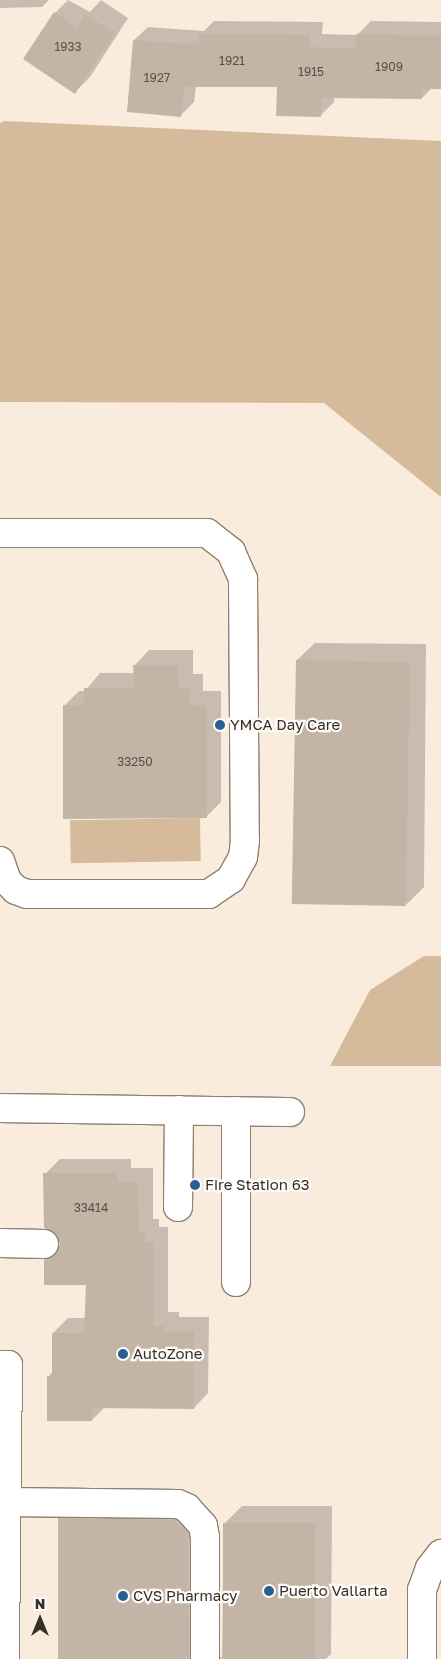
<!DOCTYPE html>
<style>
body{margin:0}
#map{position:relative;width:441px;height:1659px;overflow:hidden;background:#faecdc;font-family:"Golos Text",sans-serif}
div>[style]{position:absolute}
.green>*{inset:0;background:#d5ba9b;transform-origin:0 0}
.shadow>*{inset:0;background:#0003}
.building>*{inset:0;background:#c2b5a6;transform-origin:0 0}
.roads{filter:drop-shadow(1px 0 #8e8173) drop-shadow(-1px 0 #8e8173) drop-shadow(0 1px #8e8173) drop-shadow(0 -1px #8e8173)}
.minor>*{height:28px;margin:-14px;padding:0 14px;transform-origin:14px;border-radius:14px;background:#fff}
.dots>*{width:14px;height:14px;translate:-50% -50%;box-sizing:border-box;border:2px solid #fefbf8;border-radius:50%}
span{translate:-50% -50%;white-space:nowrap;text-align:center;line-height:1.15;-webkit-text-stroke:4.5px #fefbf8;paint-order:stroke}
.number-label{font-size:12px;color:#585048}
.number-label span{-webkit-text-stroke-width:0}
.poi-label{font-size:15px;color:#342f29}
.left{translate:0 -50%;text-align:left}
.north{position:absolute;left:15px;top:1594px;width:50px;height:50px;-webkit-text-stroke:4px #fefbf8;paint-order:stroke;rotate:0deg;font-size:14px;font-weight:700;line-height:20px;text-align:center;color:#342f29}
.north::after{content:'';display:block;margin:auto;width:18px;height:22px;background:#342f29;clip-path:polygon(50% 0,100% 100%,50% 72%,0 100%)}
</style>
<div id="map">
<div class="green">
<i style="clip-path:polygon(4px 121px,441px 141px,441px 497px,324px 403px,0 402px,0 123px)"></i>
<i style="left:200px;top:818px;width:43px;height:130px;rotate:89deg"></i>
<i style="clip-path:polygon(424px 956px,441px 956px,441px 1066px,330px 1066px,370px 990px)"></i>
</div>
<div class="shadow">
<i style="clip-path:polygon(0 0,49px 0,42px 7px,0 8px)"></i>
<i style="clip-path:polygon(68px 0,90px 12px,101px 0,128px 18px,90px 77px,75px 92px,55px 13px)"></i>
<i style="clip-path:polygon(214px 21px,323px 22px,322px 34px,357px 35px,371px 21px,441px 22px,441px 88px,432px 88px,422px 98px,334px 97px,334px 102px,321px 115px,278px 86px,196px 86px,194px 102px,181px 115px,134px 40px,148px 27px,204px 31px)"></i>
<i style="clip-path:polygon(315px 643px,426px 644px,424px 887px,407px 904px,297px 660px)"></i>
<i style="clip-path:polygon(149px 650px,193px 650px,193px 674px,203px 674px,203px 691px,221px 691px,221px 802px,206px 817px,64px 706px,79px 691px,85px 691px,100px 673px,135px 673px,135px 665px)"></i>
<i style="clip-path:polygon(60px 1159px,131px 1159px,131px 1168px,153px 1168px,153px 1219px,159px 1219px,159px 1227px,168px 1227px,168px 1312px,179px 1312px,179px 1317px,209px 1317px,208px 1393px,194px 1408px,105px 1407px,92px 1420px,49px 1376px,53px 1371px,53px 1333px,68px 1318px,86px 1318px,87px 1283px,45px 1260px,61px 1245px,45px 1174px)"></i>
<i style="clip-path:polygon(77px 1501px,192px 1503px,209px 1650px,222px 1658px,224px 1524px,242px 1506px,332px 1506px,331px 1654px,326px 1659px,59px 1659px,59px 1519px)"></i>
</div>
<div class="building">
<i style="clip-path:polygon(54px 12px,77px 28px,85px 14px,114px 33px,75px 94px,23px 59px)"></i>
<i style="clip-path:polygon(199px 34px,310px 35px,309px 47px,356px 48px,356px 34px,441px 36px,441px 89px,422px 89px,422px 99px,321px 98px,321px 117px,276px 116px,277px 87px,184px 87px,181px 117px,127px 112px,133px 40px,199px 45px)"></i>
<i style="left:296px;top:660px;width:114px;height:244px;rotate:1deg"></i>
<i style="clip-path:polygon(133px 665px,178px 665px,179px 689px,189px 689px,189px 705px,207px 705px,207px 818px,63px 819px,63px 705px,84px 705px,84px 688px,134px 688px)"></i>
<i style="clip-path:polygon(43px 1173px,117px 1173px,117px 1182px,138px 1182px,139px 1233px,145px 1233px,145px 1242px,153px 1242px,153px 1326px,165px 1326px,165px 1332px,194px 1332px,194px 1409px,92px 1408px,92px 1421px,47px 1421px,47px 1376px,52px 1376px,52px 1333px,84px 1333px,86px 1285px,44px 1285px,44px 1260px,57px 1252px,60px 1244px,52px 1231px,44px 1228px)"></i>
<i style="clip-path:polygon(58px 1518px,175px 1520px,188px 1533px,189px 1659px,58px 1659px)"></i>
<i style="left:223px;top:1523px;width:92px;height:136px"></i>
</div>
<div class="roads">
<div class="minor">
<i style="left:0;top:533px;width:207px"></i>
<i style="left:207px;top:533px;width:31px;rotate:38deg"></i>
<i style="left:231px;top:552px;width:30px;rotate:66deg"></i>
<i style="left:243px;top:579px;width:262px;rotate:89.6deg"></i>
<i style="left:245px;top:841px;width:16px;rotate:97deg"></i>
<i style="left:243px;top:857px;width:25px;rotate:119deg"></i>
<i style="left:231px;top:879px;width:27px;rotate:146deg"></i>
<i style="left:209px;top:894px;width:182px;rotate:180deg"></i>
<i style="left:27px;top:894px;width:12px;rotate:-160deg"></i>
<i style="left:16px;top:890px;width:13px;rotate:-135deg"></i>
<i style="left:7px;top:881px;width:21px;rotate:-109deg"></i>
<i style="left:0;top:1108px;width:290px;rotate:0.8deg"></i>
<i style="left:236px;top:1111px;width:171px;rotate:90deg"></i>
<i style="left:178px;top:1207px;width:97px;rotate:-89.4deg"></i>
<i style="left:0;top:1243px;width:44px;rotate:1.3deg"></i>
<i style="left:0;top:1365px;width:8px"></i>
<i style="left:8px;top:1365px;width:294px;rotate:90.6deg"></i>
<i style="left:7px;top:1502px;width:171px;rotate:0.7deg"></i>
<i style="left:178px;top:1504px;width:10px;rotate:24deg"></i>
<i style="left:187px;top:1508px;width:24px;rotate:48deg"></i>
<i style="left:203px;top:1526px;width:11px;rotate:80deg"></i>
<i style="left:205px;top:1537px;width:122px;rotate:90deg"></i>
<i style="left:422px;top:1659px;width:69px;rotate:-90deg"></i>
<i style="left:422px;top:1590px;width:23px;rotate:-70deg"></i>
<i style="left:430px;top:1568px;width:18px;rotate:-52deg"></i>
</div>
</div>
<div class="dots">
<i style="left:220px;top:725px;background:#275e96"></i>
<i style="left:195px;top:1185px;background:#275e96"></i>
<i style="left:123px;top:1354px;background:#275e96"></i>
<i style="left:269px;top:1591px;background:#275e96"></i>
<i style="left:123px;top:1596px;background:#275e96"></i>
</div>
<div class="number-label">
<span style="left:68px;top:47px">1933</span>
<span style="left:232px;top:61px">1921</span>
<span style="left:389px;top:67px">1909</span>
<span style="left:311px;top:72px">1915</span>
<span style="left:157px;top:78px">1927</span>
<span style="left:135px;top:762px">33250</span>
<span style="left:91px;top:1208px">33414</span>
</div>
<div class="poi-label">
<span class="left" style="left:230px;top:725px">YMCA Day Care</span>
<span class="left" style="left:205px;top:1185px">Fire Station 63</span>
<span class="left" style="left:133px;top:1354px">AutoZone</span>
<span class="left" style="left:279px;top:1591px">Puerto Vallarta</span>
<span class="left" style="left:133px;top:1596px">CVS Pharmacy</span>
</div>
<div class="north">N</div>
</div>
